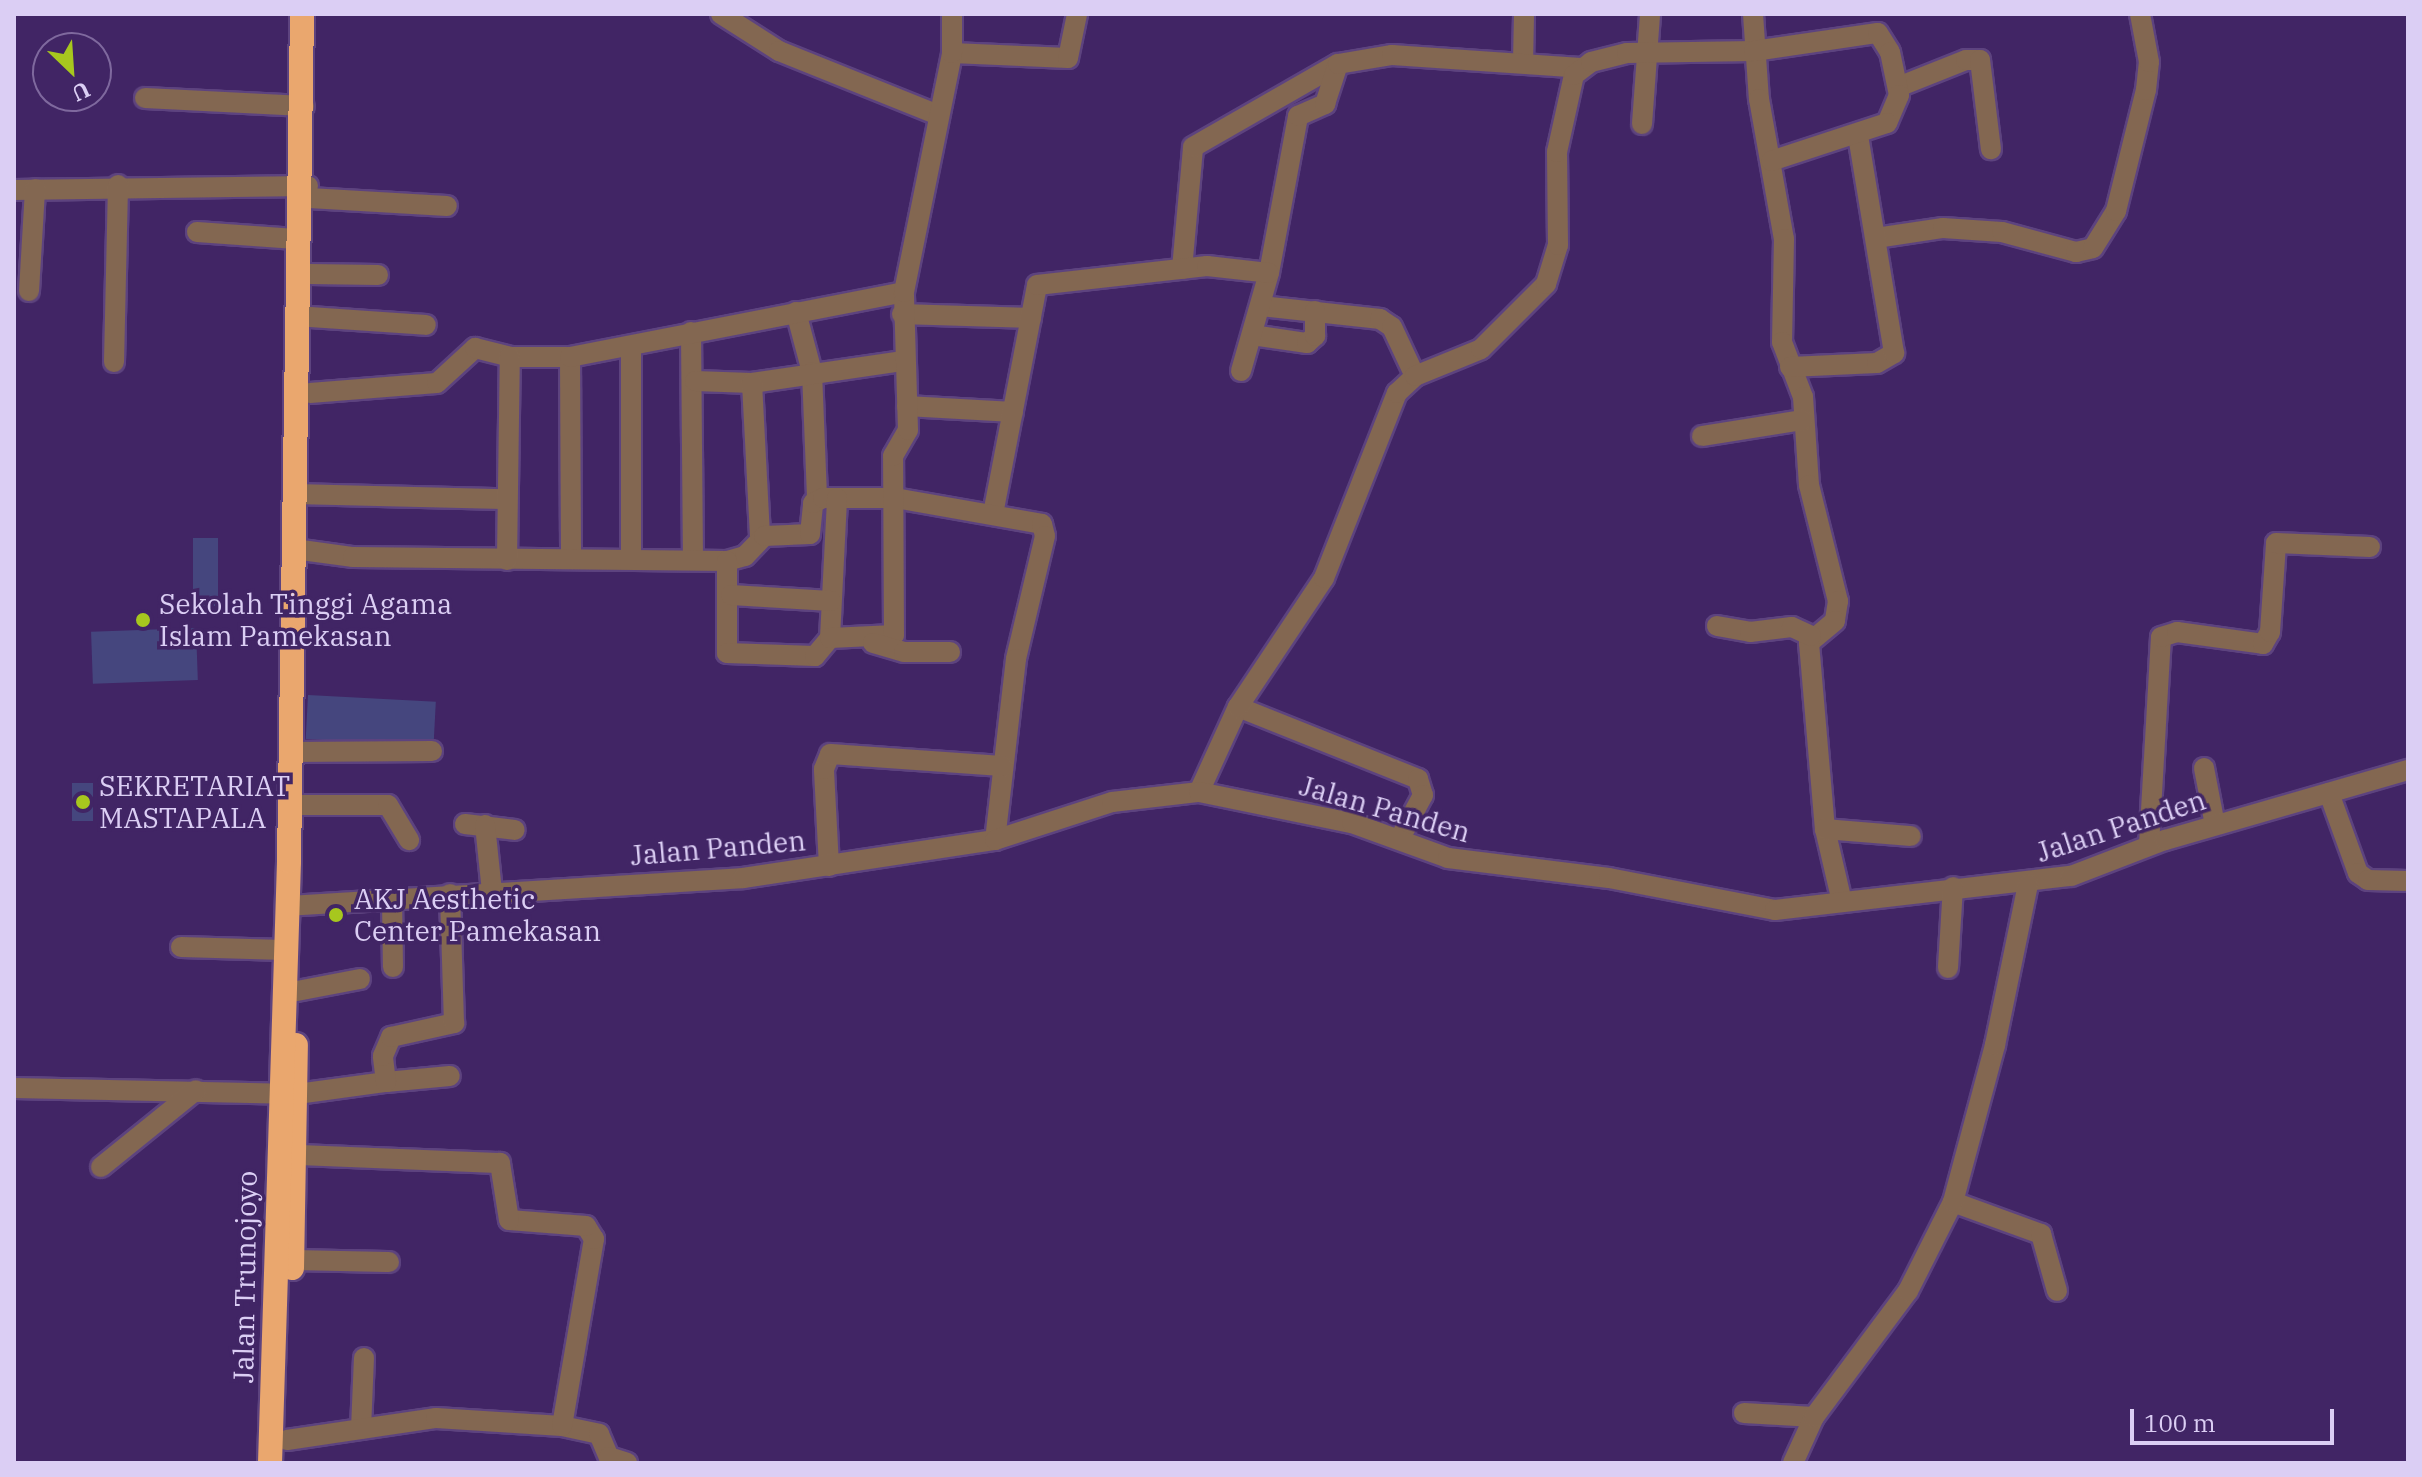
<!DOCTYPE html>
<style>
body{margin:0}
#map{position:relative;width:2422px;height:1477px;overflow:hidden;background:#412565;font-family:"IBM Plex Serif",serif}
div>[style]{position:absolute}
.building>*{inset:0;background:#45467e;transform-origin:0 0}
.roads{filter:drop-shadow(2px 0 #5d437f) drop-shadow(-2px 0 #5d437f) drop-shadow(0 2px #5d437f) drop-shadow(0 -2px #5d437f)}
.minor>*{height:20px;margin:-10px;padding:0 10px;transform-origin:10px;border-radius:10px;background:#836751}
.highway>*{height:24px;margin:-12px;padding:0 12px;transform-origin:12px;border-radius:12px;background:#eaa76e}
.dots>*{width:22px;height:22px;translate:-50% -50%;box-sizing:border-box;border:4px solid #412565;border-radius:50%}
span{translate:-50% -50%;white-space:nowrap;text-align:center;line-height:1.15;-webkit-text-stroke:7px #412565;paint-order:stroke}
.poi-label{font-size:28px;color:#dbcef4}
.left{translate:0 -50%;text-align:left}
.street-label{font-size:28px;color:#dbcef4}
.frame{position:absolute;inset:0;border:16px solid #dbcef4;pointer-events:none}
.north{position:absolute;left:32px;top:32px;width:80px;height:80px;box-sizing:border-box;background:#412565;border:2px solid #7f699e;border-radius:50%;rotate:155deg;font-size:22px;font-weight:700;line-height:32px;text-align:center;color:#dbcef4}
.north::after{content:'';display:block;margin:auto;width:28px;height:36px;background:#a7c71e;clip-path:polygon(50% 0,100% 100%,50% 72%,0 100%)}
.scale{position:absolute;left:2130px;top:1409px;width:204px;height:36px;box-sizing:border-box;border:4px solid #dbcef4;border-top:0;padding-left:10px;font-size:24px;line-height:28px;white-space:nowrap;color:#dbcef4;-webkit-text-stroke:6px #412565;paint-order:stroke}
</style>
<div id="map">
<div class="building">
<i style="left:193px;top:538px;width:25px;height:68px"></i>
<i style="left:196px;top:628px;width:52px;height:105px;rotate:88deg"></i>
<i style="left:308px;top:695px;width:128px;height:44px;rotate:3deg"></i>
<i style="left:72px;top:783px;width:21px;height:38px"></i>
</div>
<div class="roads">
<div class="minor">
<i style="left:721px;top:14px;width:69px;rotate:32.5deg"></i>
<i style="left:779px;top:51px;width:169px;rotate:21.9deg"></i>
<i style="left:1753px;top:14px;width:85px;rotate:86deg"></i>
<i style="left:1759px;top:99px;width:142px;rotate:79.9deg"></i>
<i style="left:1784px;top:239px;width:103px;rotate:91.1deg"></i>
<i style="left:1782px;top:342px;width:59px;rotate:69.1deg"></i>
<i style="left:1803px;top:397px;width:88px;rotate:86.1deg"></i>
<i style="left:1809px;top:485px;width:120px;rotate:76deg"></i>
<i style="left:1838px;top:601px;width:20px;rotate:99deg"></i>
<i style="left:1835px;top:621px;width:34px;rotate:140deg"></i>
<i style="left:1809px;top:643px;width:187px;rotate:85.1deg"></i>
<i style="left:1825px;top:829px;width:75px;rotate:76.9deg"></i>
<i style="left:952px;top:53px;width:116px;rotate:2.5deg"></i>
<i style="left:1068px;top:58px;width:45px;rotate:-78.4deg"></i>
<i style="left:1523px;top:63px;width:49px;rotate:-88.8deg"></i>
<i style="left:1898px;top:87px;width:73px;rotate:-21.7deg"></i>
<i style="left:1966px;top:60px;width:14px"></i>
<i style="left:1980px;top:60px;width:90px;rotate:83deg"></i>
<i style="left:145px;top:98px;width:159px;rotate:2.9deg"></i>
<i style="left:1642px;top:124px;width:110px;rotate:-85.8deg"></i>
<i style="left:14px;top:190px;width:294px;rotate:-0.8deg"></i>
<i style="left:309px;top:198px;width:138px;rotate:3.3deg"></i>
<i style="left:197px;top:232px;width:99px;rotate:4deg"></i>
<i style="left:1876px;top:238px;width:68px;rotate:-8.5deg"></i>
<i style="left:1943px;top:228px;width:59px;rotate:3.9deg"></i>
<i style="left:2002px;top:232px;width:77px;rotate:15.1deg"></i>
<i style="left:2076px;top:252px;width:17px;rotate:-13deg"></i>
<i style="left:2093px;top:248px;width:44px;rotate:-58.1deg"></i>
<i style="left:2116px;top:211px;width:125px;rotate:-76.1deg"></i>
<i style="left:2146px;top:90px;width:28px;rotate:-84deg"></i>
<i style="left:2149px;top:62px;width:49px;rotate:-100.6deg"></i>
<i style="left:1182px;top:269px;width:122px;rotate:-84.8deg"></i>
<i style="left:1193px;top:147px;width:167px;rotate:-29.8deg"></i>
<i style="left:309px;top:274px;width:69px;rotate:0.8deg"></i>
<i style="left:29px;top:291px;width:102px;rotate:-86.6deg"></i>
<i style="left:1261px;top:306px;width:120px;rotate:6.2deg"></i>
<i style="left:1380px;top:319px;width:14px;rotate:34deg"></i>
<i style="left:1392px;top:327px;width:54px;rotate:64.9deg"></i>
<i style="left:796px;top:312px;width:62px;rotate:75.1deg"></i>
<i style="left:812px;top:372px;width:127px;rotate:87.7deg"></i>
<i style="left:902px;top:314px;width:129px;rotate:1.8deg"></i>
<i style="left:310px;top:317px;width:116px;rotate:3.9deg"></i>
<i style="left:691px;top:332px;width:225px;rotate:89.5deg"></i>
<i style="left:1252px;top:335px;width:56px;rotate:8.3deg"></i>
<i style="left:1307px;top:343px;width:11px;rotate:-41deg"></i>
<i style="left:1315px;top:336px;width:25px;rotate:-90deg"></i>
<i style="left:570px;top:357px;width:201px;rotate:89.7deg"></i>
<i style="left:114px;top:362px;width:177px;rotate:-88.7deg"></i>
<i style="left:1790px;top:367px;width:87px;rotate:-2.6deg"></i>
<i style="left:1877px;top:363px;width:20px;rotate:-30deg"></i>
<i style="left:1894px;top:353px;width:221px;rotate:-99.4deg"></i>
<i style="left:1241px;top:371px;width:102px;rotate:-74.1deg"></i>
<i style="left:1269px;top:273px;width:160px;rotate:-79.5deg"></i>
<i style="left:1298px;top:116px;width:30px;rotate:-24deg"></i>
<i style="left:1325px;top:104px;width:42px;rotate:-72deg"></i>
<i style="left:1338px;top:64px;width:55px;rotate:-9.5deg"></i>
<i style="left:1392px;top:55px;width:189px;rotate:3.9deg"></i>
<i style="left:695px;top:381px;width:57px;rotate:2deg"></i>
<i style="left:752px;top:383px;width:153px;rotate:-8.3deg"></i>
<i style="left:752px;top:383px;width:155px;rotate:87deg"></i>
<i style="left:310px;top:393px;width:127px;rotate:-4.5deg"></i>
<i style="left:437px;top:383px;width:52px;rotate:-42.6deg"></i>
<i style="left:475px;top:348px;width:36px;rotate:14deg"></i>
<i style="left:510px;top:357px;width:60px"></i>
<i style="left:570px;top:357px;width:340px;rotate:-11deg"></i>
<i style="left:907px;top:406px;width:106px;rotate:3.2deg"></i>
<i style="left:1702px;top:436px;width:102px;rotate:-9deg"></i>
<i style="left:294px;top:494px;width:210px;rotate:1.4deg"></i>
<i style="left:993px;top:514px;width:233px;rotate:-79.1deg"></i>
<i style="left:1037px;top:285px;width:171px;rotate:-6.4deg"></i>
<i style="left:1207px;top:266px;width:62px;rotate:6.4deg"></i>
<i style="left:294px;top:549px;width:60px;rotate:7.7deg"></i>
<i style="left:353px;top:557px;width:374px;rotate:0.6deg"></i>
<i style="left:727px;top:561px;width:19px;rotate:-16deg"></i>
<i style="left:745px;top:556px;width:28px;rotate:-46deg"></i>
<i style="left:764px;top:536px;width:46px;rotate:-2.5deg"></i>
<i style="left:810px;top:534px;width:31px;rotate:-84deg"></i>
<i style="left:813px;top:503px;width:11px;rotate:-27deg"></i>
<i style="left:823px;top:498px;width:72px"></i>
<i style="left:895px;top:498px;width:149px;rotate:10deg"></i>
<i style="left:1042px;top:524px;width:12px;rotate:76deg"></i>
<i style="left:1045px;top:536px;width:126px;rotate:103.3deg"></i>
<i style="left:1016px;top:659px;width:182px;rotate:96.6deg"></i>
<i style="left:631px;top:558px;width:210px;rotate:-90deg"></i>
<i style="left:507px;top:560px;width:203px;rotate:-89.2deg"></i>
<i style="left:727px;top:561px;width:92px;rotate:90deg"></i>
<i style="left:727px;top:653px;width:88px;rotate:2deg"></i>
<i style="left:815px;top:656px;width:23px;rotate:-50deg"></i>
<i style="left:830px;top:638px;width:140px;rotate:-87.1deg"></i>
<i style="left:731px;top:595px;width:100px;rotate:3.4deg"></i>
<i style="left:1717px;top:626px;width:34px;rotate:10deg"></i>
<i style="left:1750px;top:632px;width:42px;rotate:-6.8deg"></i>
<i style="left:1792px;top:627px;width:21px;rotate:25deg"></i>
<i style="left:830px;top:638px;width:64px;rotate:-2.7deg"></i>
<i style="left:894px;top:635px;width:179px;rotate:-90.3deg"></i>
<i style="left:893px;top:456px;width:30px;rotate:-60deg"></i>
<i style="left:908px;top:430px;width:138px;rotate:-91.7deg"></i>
<i style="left:904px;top:292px;width:244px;rotate:-78.6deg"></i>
<i style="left:952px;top:53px;width:39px;rotate:-90deg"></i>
<i style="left:873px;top:643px;width:32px;rotate:16deg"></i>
<i style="left:904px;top:652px;width:46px"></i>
<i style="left:1238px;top:707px;width:194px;rotate:21.8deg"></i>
<i style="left:1418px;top:779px;width:17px;rotate:73deg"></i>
<i style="left:1423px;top:795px;width:49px;rotate:118.1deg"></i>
<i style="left:290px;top:752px;width:142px;rotate:-0.4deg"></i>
<i style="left:2204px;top:768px;width:58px;rotate:79.1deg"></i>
<i style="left:1199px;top:792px;width:94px;rotate:-65.4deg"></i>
<i style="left:1238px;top:707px;width:155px;rotate:-56.3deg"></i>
<i style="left:1324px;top:578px;width:199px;rotate:-68.5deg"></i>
<i style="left:1397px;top:393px;width:25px;rotate:-43deg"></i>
<i style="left:1415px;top:376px;width:71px;rotate:-22.2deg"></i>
<i style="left:1481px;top:349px;width:92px;rotate:-45deg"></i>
<i style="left:1546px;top:284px;width:41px;rotate:-72.9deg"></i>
<i style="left:1558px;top:245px;width:93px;rotate:-90.6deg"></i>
<i style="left:1557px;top:152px;width:79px;rotate:-77.6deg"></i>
<i style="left:1574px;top:75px;width:21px;rotate:-37deg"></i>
<i style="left:1591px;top:62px;width:37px;rotate:-14deg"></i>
<i style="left:1627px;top:53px;width:127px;rotate:-0.9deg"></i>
<i style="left:1754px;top:51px;width:125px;rotate:-8.3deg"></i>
<i style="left:1878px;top:33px;width:22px;rotate:58deg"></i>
<i style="left:1890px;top:52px;width:44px;rotate:78.2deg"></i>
<i style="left:1899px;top:95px;width:30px;rotate:113deg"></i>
<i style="left:1887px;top:123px;width:122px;rotate:161.9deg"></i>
<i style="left:2329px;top:793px;width:85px;rotate:70.1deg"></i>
<i style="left:2358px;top:873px;width:12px;rotate:35deg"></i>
<i style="left:2368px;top:880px;width:40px;rotate:1.4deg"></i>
<i style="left:302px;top:805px;width:86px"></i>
<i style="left:388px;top:805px;width:41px;rotate:59deg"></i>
<i style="left:465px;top:824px;width:50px;rotate:6.8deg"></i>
<i style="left:485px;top:825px;width:67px;rotate:84deg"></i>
<i style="left:1825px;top:829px;width:86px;rotate:4.7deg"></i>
<i style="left:2149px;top:845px;width:208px;rotate:-86.7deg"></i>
<i style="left:2161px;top:637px;width:17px;rotate:-17deg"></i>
<i style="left:2177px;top:632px;width:87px;rotate:7.9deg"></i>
<i style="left:2263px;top:644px;width:14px;rotate:-60deg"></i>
<i style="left:2270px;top:632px;width:89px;rotate:-86.1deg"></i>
<i style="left:2276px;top:543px;width:94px;rotate:2.4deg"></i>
<i style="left:829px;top:866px;width:97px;rotate:-93deg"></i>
<i style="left:824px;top:769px;width:16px;rotate:-68deg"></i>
<i style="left:830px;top:754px;width:173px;rotate:4deg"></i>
<i style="left:392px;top:898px;width:69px;rotate:89.2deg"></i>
<i style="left:287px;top:906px;width:457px;rotate:-3.5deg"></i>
<i style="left:743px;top:878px;width:255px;rotate:-8.6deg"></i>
<i style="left:995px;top:840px;width:123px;rotate:-18deg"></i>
<i style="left:1112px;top:802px;width:88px;rotate:-6.6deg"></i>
<i style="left:1199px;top:792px;width:156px;rotate:11.5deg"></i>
<i style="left:1352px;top:823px;width:102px;rotate:20deg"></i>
<i style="left:1448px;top:858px;width:162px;rotate:7.1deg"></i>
<i style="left:1609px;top:878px;width:169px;rotate:10.9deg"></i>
<i style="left:1775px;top:910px;width:298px;rotate:-6.6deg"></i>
<i style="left:2071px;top:876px;width:101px;rotate:-21deg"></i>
<i style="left:2165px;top:840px;width:253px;rotate:-16.1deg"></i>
<i style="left:181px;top:947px;width:103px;rotate:1.7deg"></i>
<i style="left:1948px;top:968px;width:81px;rotate:-86.5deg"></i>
<i style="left:297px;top:991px;width:64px;rotate:-10.8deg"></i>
<i style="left:386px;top:1082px;width:64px;rotate:-5.4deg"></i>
<i style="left:14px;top:1088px;width:283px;rotate:1.2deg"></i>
<i style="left:297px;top:1094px;width:90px;rotate:-7.7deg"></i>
<i style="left:386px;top:1082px;width:26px;rotate:-97deg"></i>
<i style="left:383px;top:1056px;width:21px;rotate:-67deg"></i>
<i style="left:391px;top:1037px;width:65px;rotate:-12.5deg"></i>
<i style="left:454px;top:1023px;width:129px;rotate:-91.8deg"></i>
<i style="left:101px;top:1167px;width:122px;rotate:-39deg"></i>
<i style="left:1953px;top:1202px;width:94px;rotate:20deg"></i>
<i style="left:2041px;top:1234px;width:59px;rotate:74.3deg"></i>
<i style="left:292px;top:1260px;width:97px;rotate:1.2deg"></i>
<i style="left:1744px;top:1413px;width:70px;rotate:3.3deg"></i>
<i style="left:562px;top:1426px;width:38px;rotate:12deg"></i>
<i style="left:599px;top:1434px;width:25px;rotate:67deg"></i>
<i style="left:609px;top:1457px;width:19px;rotate:18deg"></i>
<i style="left:361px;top:1429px;width:71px;rotate:-87.6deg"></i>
<i style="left:287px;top:1440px;width:151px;rotate:-8.4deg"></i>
<i style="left:436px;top:1418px;width:126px;rotate:3.6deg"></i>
<i style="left:562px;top:1426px;width:190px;rotate:-80.3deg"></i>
<i style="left:594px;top:1239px;width:15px;rotate:-122deg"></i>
<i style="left:586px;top:1226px;width:77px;rotate:-175.5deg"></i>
<i style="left:509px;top:1220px;width:58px;rotate:-99deg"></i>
<i style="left:500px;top:1163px;width:203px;rotate:-177.7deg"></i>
<i style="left:1793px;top:1463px;width:51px;rotate:-65.5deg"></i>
<i style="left:1814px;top:1417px;width:157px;rotate:-53.3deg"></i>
<i style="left:1908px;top:1291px;width:100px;rotate:-63.2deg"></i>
<i style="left:1953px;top:1202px;width:163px;rotate:-75deg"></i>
<i style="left:1995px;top:1045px;width:164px;rotate:-78.4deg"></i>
</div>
<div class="highway">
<i style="left:292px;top:1268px;width:223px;rotate:-89deg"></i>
<i style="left:270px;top:1463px;width:602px;rotate:-88.19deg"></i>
<i style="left:289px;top:861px;width:847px;rotate:-89.12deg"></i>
</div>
</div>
<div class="dots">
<i style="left:143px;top:620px;background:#a7c71e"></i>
<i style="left:83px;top:802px;background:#a7c71e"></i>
<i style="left:336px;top:915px;background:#a7c71e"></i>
</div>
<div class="poi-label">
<span class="left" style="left:159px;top:620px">Sekolah Tinggi Agama<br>Islam Pamekasan</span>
<span class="left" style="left:99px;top:802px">SEKRETARIAT<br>MASTAPALA</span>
<span class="left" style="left:354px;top:915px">AKJ Aesthetic<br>Center Pamekasan</span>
</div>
<div class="street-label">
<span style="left:1385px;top:809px;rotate:16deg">Jalan Panden</span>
<span style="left:2121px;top:826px;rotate:-18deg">Jalan Panden</span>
<span style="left:718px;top:848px;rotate:-5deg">Jalan Panden</span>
<span style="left:245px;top:1277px;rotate:-89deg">Jalan Trunojoyo</span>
</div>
<div class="frame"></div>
<div class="north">U</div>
<div class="scale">100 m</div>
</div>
